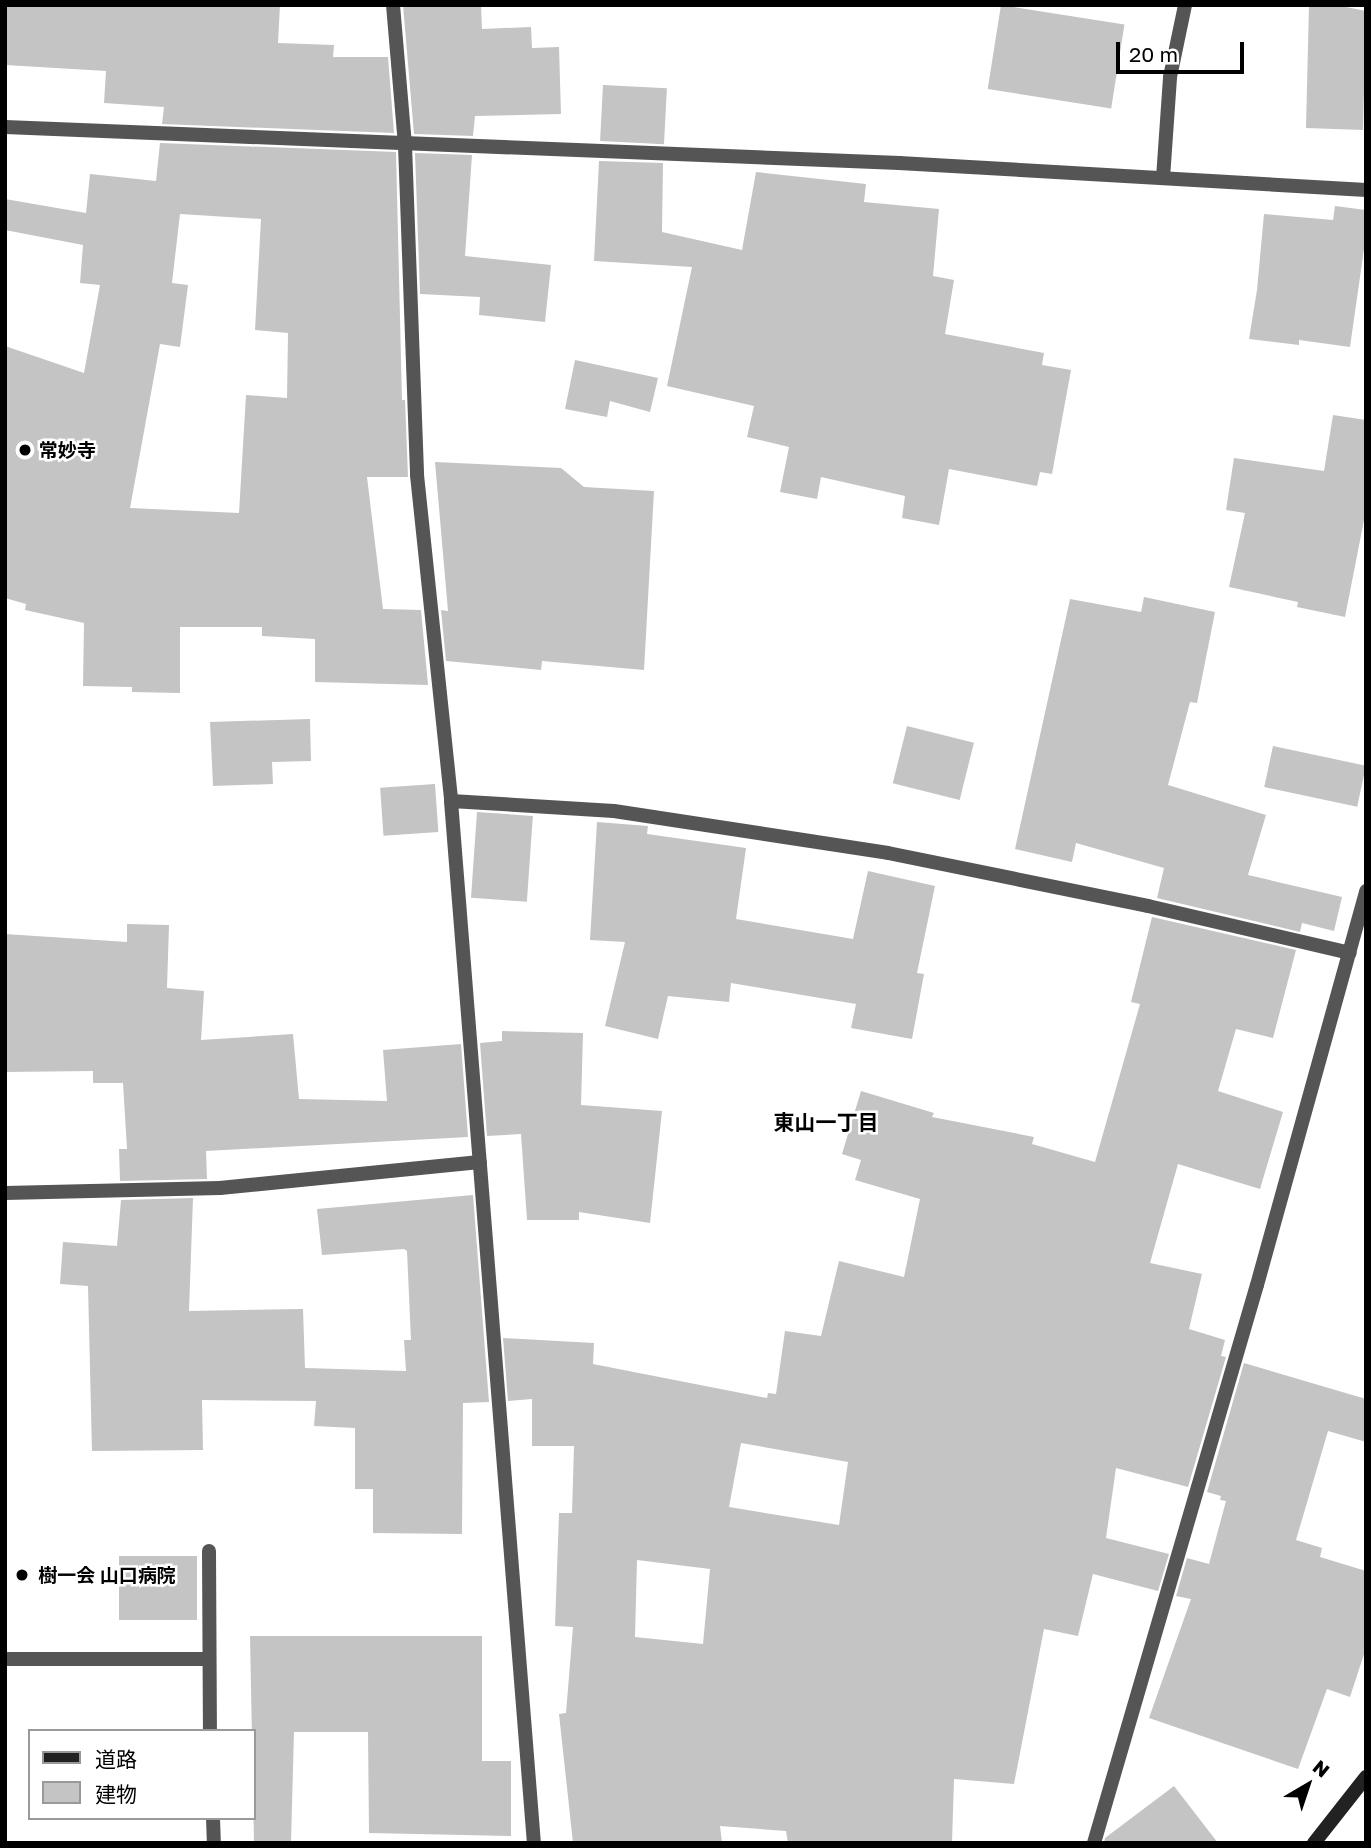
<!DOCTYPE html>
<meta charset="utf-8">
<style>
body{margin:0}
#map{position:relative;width:1371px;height:1848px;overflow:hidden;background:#fff;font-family:"Golos Text","Noto Sans JP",sans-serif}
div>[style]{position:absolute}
.building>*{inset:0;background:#c4c4c4;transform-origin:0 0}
.minor>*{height:14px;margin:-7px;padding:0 7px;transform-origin:7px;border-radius:7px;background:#555}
.secondary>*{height:14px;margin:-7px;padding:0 7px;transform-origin:7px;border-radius:7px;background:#222}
.dots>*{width:19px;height:19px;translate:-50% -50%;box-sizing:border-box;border:4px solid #fff;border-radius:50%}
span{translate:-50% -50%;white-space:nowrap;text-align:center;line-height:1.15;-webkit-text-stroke:5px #fff;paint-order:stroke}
.poi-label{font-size:19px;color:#000;font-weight:700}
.left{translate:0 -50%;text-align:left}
.neighbourhood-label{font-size:21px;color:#000;font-weight:700}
.frame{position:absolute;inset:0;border:7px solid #000;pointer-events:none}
.legend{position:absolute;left:28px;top:1729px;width:228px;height:91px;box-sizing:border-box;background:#fff;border:2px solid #999;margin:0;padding:9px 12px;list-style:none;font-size:21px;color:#000}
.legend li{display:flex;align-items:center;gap:14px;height:35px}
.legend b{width:35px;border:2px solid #999}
.north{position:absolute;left:1273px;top:1750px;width:70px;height:70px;-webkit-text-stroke:5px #fff;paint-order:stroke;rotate:39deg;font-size:19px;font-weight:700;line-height:28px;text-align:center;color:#000}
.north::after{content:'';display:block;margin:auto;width:24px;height:32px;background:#000;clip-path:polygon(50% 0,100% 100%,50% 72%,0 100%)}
.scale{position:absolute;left:1116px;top:42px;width:128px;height:32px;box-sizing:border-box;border:4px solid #000;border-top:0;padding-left:9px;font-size:21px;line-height:24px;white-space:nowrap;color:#000;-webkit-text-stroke:5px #fff;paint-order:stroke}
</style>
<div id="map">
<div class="building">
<i style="clip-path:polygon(5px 5px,280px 5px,278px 43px,334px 45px,333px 57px,388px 57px,394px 133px,162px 124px,164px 107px,104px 103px,106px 71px,5px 65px)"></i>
<i style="clip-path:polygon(403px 5px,481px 5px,482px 29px,531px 27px,532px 48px,559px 47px,561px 114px,475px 116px,473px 136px,414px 134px)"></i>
<i style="left:1001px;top:5px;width:125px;height:85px;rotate:9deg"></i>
<i style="clip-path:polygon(1309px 5px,1336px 5px,1366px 11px,1363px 130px,1306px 128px)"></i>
<i style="left:603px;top:85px;width:64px;height:56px;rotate:3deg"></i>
<i style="clip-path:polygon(evenodd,160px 143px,396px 152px,402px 400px,405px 400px,408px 477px,367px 477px,383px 609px,421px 610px,428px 685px,315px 682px,315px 639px,262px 636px,262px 627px,180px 627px,180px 693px,132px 692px,132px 687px,83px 686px,84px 623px,25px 610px,26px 604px,5px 598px,5px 346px,84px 373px,100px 285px,80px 283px,83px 245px,5px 230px,5px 199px,86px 213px,90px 174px,156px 181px,160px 143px,180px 214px,261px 219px,255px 330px,288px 333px,287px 398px,246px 395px,239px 513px,130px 508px,160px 344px,180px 347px,188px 285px,172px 283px,180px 214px)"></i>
<i style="clip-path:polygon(415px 153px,472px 155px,465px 256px,551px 265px,545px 322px,479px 315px,480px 297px,420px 294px)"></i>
<i style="clip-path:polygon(599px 161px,663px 163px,662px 232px,742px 250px,756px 172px,866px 184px,864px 202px,939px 209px,933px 276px,954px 280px,945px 334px,1044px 353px,1042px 365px,1071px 370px,1052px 474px,1040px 472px,1037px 486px,949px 469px,939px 525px,902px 518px,905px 496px,821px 477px,817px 499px,780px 492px,789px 447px,747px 437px,754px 406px,667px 386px,692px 267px,594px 261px)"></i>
<i style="clip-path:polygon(1335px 206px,1366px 210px,1366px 235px,1350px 347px,1299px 340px,1299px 345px,1249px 339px,1257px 290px,1264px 214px,1333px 220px)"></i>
<i style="clip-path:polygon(575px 360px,658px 378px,650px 412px,610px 401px,607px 417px,565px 409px)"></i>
<i style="clip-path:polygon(1333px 415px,1366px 420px,1366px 510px,1345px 617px,1297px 607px,1298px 602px,1229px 587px,1245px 513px,1226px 510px,1234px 458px,1324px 471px)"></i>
<i style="clip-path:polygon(435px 462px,561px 468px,584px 487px,654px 491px,644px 670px,542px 661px,541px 670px,446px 661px,441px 610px,448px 611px)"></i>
<i style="clip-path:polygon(1144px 597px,1215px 612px,1197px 703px,1190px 702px,1168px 785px,1266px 815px,1248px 875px,1342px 897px,1334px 931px,1302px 923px,1300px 932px,1157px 898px,1164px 868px,1076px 843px,1072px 862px,1015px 849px,1070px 599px,1141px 612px)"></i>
<i style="clip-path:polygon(310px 719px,311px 761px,272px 762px,273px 784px,213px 786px,210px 722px)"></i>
<i style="left:907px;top:726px;width:69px;height:59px;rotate:14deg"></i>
<i style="left:1273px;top:746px;width:95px;height:42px;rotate:12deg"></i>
<i style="left:435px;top:784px;width:48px;height:55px;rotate:86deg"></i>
<i style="left:477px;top:812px;width:56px;height:86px;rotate:4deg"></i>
<i style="clip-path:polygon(597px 822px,648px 826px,647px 834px,746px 848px,736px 919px,853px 939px,868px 871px,935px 886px,917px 973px,924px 974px,912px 1039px,851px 1028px,856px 1004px,731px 983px,729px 1002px,668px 996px,658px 1039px,605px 1026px,625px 942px,590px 940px)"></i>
<i style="clip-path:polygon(evenodd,1152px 917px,1296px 950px,1273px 1038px,1236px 1029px,1218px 1091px,1283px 1112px,1260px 1189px,1178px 1164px,1150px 1263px,1202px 1274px,1189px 1329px,1225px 1340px,1221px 1356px,1226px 1357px,1188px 1487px,1116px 1468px,1106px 1538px,1169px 1554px,1158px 1591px,1093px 1574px,1078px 1636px,1044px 1629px,1014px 1784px,954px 1779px,952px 1843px,788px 1843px,786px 1831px,720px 1826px,722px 1843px,573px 1843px,559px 1714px,566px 1713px,573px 1627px,555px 1626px,559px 1513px,572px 1513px,574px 1446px,532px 1446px,532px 1399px,508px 1401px,503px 1338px,594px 1343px,593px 1364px,767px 1398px,768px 1393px,776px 1394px,785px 1331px,821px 1336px,839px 1261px,904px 1277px,920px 1199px,855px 1180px,861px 1160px,842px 1154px,861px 1091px,934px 1113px,932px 1117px,1034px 1137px,1032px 1144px,1095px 1162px,1140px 1004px,1131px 1002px,1152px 917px,741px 1443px,848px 1462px,839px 1525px,729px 1507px,741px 1443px,1152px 917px,637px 1560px,710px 1569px,703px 1644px,635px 1637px,637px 1560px)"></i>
<i style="clip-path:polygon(127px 924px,169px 925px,167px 988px,204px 991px,201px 1040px,293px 1034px,299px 1099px,387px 1101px,383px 1050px,461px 1044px,468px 1137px,206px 1151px,207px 1179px,120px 1181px,119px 1149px,127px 1149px,123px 1083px,93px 1083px,93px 1071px,5px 1072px,5px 934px,127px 942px)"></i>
<i style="clip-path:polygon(502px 1031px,583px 1033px,581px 1105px,662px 1111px,650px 1223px,579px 1212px,579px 1220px,527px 1220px,521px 1134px,487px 1136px,480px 1043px,502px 1041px)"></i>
<i style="clip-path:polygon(473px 1195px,489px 1402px,463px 1403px,462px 1534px,373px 1533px,373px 1489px,355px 1489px,355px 1428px,314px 1426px,316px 1401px,202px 1400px,203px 1450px,92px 1451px,88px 1286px,60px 1284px,63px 1242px,117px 1246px,121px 1200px,193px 1198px,189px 1311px,303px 1309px,305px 1368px,406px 1371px,404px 1340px,411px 1340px,407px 1251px,404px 1249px,322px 1255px,317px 1209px)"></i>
<i style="clip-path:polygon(1244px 1363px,1366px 1399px,1366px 1442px,1328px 1431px,1296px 1540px,1322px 1548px,1320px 1557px,1366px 1571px,1366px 1648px,1350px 1697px,1327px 1689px,1298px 1769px,1149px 1718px,1191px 1599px,1176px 1596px,1187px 1558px,1209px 1564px,1226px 1501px,1220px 1500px,1221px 1496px,1207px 1492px)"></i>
<i style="left:119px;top:1556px;width:78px;height:64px"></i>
<i style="clip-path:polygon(250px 1636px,482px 1636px,482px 1761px,511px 1761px,511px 1836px,369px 1833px,368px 1732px,294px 1732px,291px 1843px,254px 1843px)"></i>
<i style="clip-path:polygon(1174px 1786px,1218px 1843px,1104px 1843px,1105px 1838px)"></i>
</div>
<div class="minor">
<i style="left:393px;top:5px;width:141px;rotate:85.1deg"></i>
<i style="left:405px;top:145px;width:330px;rotate:87.9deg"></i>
<i style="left:417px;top:475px;width:328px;rotate:84deg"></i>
<i style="left:451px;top:801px;width:1045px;rotate:85.45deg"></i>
<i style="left:5px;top:127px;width:895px;rotate:2.31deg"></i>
<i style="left:899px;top:163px;width:468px;rotate:3.3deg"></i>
<i style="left:1163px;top:178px;width:101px;rotate:-86deg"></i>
<i style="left:1170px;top:77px;width:74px;rotate:-78.2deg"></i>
<i style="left:451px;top:801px;width:163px;rotate:3.5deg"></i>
<i style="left:614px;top:811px;width:277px;rotate:8.7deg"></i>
<i style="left:888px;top:853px;width:265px;rotate:11.5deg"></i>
<i style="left:1148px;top:906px;width:207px;rotate:13.1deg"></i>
<i style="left:5px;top:1193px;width:215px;rotate:-1.3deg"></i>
<i style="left:220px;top:1188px;width:261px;rotate:-5.7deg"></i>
<i style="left:209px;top:1551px;width:180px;rotate:89.7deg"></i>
<i style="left:5px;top:1659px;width:202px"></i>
<i style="left:213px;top:1818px;width:25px;rotate:88deg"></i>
<i style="left:1094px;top:1843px;width:581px;rotate:-73.72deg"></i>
<i style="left:1257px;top:1285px;width:409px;rotate:-74.5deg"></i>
</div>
<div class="secondary">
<i style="left:1314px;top:1843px;width:84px;rotate:-51.8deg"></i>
</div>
<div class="dots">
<i style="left:25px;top:450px;background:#000"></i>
<i style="left:22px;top:1575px;background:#000"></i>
</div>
<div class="poi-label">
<span class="left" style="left:39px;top:450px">常妙寺</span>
<span class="left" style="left:38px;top:1575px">樹一会 山口病院</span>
</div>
<div class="neighbourhood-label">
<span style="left:826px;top:1122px">東山一丁目</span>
</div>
<div class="frame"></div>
<ul class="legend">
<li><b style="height:9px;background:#222"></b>道路</li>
<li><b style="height:19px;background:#c4c4c4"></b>建物</li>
</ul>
<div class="north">N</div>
<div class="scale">20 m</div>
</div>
